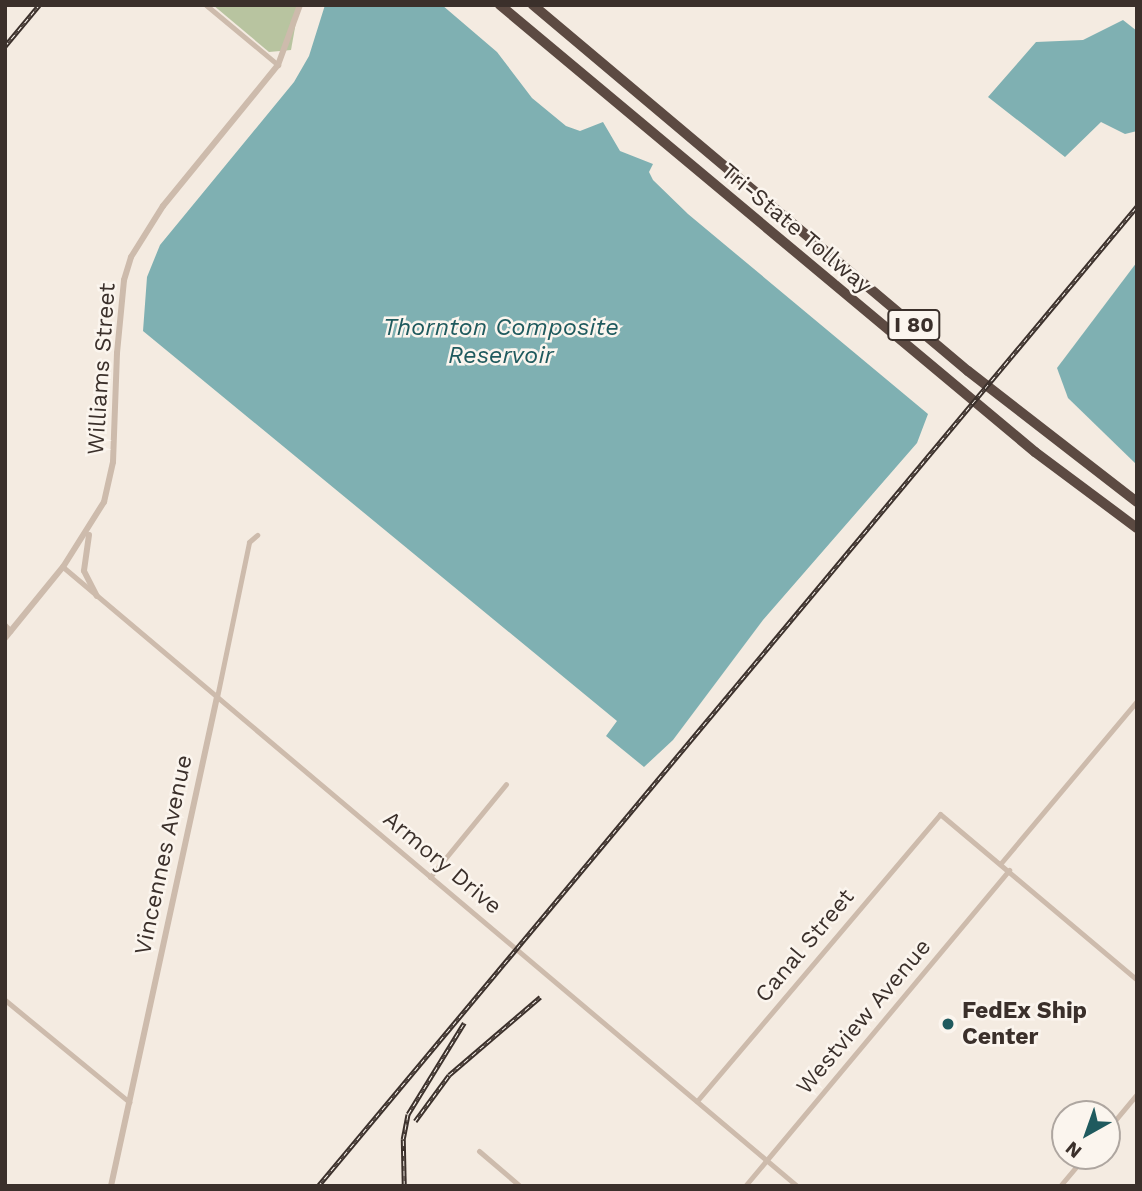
<!DOCTYPE html>
<style>
body{margin:0}
#map{position:relative;width:1142px;height:1191px;overflow:hidden;background:#f4ebe1;font-family:"Work Sans",sans-serif}
div>[style]{position:absolute}
.green>*{inset:0;background:#b8c4a0}
.water>*{inset:0;background:#7fb0b2}
.minor>*{height:5px;margin:-2.5px;padding:0 2.5px;transform-origin:2.5px;border-radius:2.5px;background:#cdbbac}
.tertiary>*{height:6px;margin:-3px;padding:0 3px;transform-origin:3px;border-radius:3px;background:#cdbbac}
.motorway>*{height:10px;margin:-5px;padding:0 5px;transform-origin:5px;border-radius:5px;background:#5c4a42}
.rail>*{height:4.5px;margin-top:-2.25px;transform-origin:0;background:repeating-linear-gradient(90deg,#fbf5ee 0 5px,#3b302b 0 10px);box-sizing:border-box;border-block:2px solid #3b302b}
.dots>*{width:19px;height:19px;translate:-50% -50%;box-sizing:border-box;border:4px solid #fbf5ee;border-radius:50%}
span{translate:-50% -50%;white-space:nowrap;text-align:center;line-height:1.15;-webkit-text-stroke:5px #fbf5ee;paint-order:stroke}
.shield-label span{padding:2px 5px;background:#fbf5ee;border:2px solid;border-radius:5px;-webkit-text-stroke-width:0}
.shield-label{font-size:21px;color:#3b302b;font-weight:700}
.street-label{font-size:23px;color:#3b302b}
.poi-label{font-size:23px;color:#3b302b;font-weight:700}
.left{translate:0 -50%;text-align:left}
.water-label{font-size:24px;color:#1f5a5e;font-style:italic}
.frame{position:absolute;inset:0;border:7px solid #3b302b;pointer-events:none}
.north{position:absolute;left:1051px;top:1100px;width:70px;height:70px;box-sizing:border-box;background:#fbf5ee;border:2px solid #aea6a0;border-radius:50%;rotate:220deg;font-size:19px;font-weight:700;line-height:28px;text-align:center;color:#3b302b}
.north::after{content:'';display:block;margin:auto;width:24px;height:32px;background:#1f5a5e;clip-path:polygon(50% 0,100% 100%,50% 72%,0 100%)}
</style>
<div id="map">
<div class="green">
<i style="clip-path:polygon(213px 5px,299px 5px,291px 50px,269px 52px)"></i>
</div>
<div class="water">
<i style="clip-path:polygon(325px 5px,442px 5px,497px 52px,532px 98px,566px 126px,580px 131px,603px 122px,620px 151px,653px 164px,649px 172px,653px 180px,688px 214px,928px 414px,917px 443px,763px 620px,673px 740px,644px 767px,606px 736px,617px 721px,143px 331px,147px 277px,160px 245px,294px 82px,309px 56px)"></i>
<i style="clip-path:polygon(1123px 20px,1137px 31px,1137px 131px,1125px 134px,1101px 122px,1065px 157px,988px 97px,1036px 42px,1083px 40px)"></i>
<i style="clip-path:polygon(1137px 262px,1137px 465px,1068px 398px,1057px 368px)"></i>
</div>
<div class="minor">
<i style="left:206px;top:5px;width:94px;rotate:39.8deg"></i>
<i style="left:63px;top:567px;width:960px;rotate:40.14deg"></i>
<i style="left:5px;top:625px;width:8px;rotate:45deg"></i>
<i style="left:217px;top:697px;width:158px;rotate:-78.3deg"></i>
<i style="left:249px;top:542px;width:11px;rotate:-41deg"></i>
<i style="left:1001px;top:863px;width:212px;rotate:-50deg"></i>
<i style="left:430px;top:877px;width:120px;rotate:-50.7deg"></i>
<i style="left:5px;top:1000px;width:161px;rotate:39.4deg"></i>
<i style="left:697px;top:1101px;width:376px;rotate:-49.7deg"></i>
<i style="left:940px;top:814px;width:258px;rotate:40.1deg"></i>
<i style="left:1107px;top:1130px;width:47px;rotate:-50.2deg"></i>
<i style="left:479px;top:1151px;width:54px;rotate:40.5deg"></i>
<i style="left:745px;top:1186px;width:412px;rotate:-50.1deg"></i>
<i style="left:1060px;top:1186px;width:39px;rotate:-50deg"></i>
</div>
<div class="tertiary">
<i style="left:89px;top:535px;width:36px;rotate:98deg"></i>
<i style="left:84px;top:571px;width:28px;rotate:63deg"></i>
<i style="left:5px;top:638px;width:92px;rotate:-50.8deg"></i>
<i style="left:63px;top:567px;width:77px;rotate:-57.8deg"></i>
<i style="left:104px;top:502px;width:41px;rotate:-77.3deg"></i>
<i style="left:113px;top:462px;width:109px;rotate:-87.9deg"></i>
<i style="left:117px;top:353px;width:73px;rotate:-84.5deg"></i>
<i style="left:124px;top:280px;width:24px;rotate:-73deg"></i>
<i style="left:131px;top:257px;width:60px;rotate:-57.9deg"></i>
<i style="left:163px;top:206px;width:182px;rotate:-50.8deg"></i>
<i style="left:278px;top:65px;width:64px;rotate:-69.9deg"></i>
<i style="left:111px;top:1186px;width:500px;rotate:-77.77deg"></i>
</div>
<div class="motorway">
<i style="left:500px;top:5px;width:697px;rotate:39.88deg"></i>
<i style="left:1035px;top:452px;width:127px;rotate:36.7deg"></i>
<i style="left:533px;top:5px;width:568px;rotate:40.08deg"></i>
<i style="left:968px;top:371px;width:214px;rotate:37.8deg"></i>
</div>
<div class="rail">
<i style="left:5px;top:46px;width:53px;rotate:-50.3deg"></i>
<i style="left:415px;top:1121px;width:57px;rotate:-53.5deg"></i>
<i style="left:449px;top:1075px;width:120px;rotate:-40.6deg"></i>
<i style="left:318px;top:1186px;width:1277px;rotate:-50.11deg"></i>
<i style="left:404px;top:1186px;width:47px;rotate:-91.2deg"></i>
<i style="left:403px;top:1139px;width:25px;rotate:-79deg"></i>
<i style="left:408px;top:1114px;width:107px;rotate:-58.4deg"></i>
</div>
<div class="dots">
<i style="left:948px;top:1024px;background:#1f5a5e"></i>
</div>
<div class="shield-label">
<span style="left:914px;top:325px">I 80</span>
</div>
<div class="street-label">
<span style="left:796px;top:229px;rotate:40deg">Tri-State Tollway</span>
<span style="left:102px;top:369px;rotate:-86deg">Williams Street</span>
<span style="left:164px;top:855px;rotate:-78deg">Vincennes Avenue</span>
<span style="left:442px;top:863px;rotate:40deg">Armory Drive</span>
<span style="left:805px;top:946px;rotate:-50deg">Canal Street</span>
<span style="left:864px;top:1017px;rotate:-50deg">Westview Avenue</span>
</div>
<div class="poi-label">
<span class="left" style="left:962px;top:1024px">FedEx Ship<br>Center</span>
</div>
<div class="water-label">
<span style="left:501px;top:342px">Thornton Composite<br>Reservoir</span>
</div>
<div class="frame"></div>
<div class="north">N</div>
</div>
